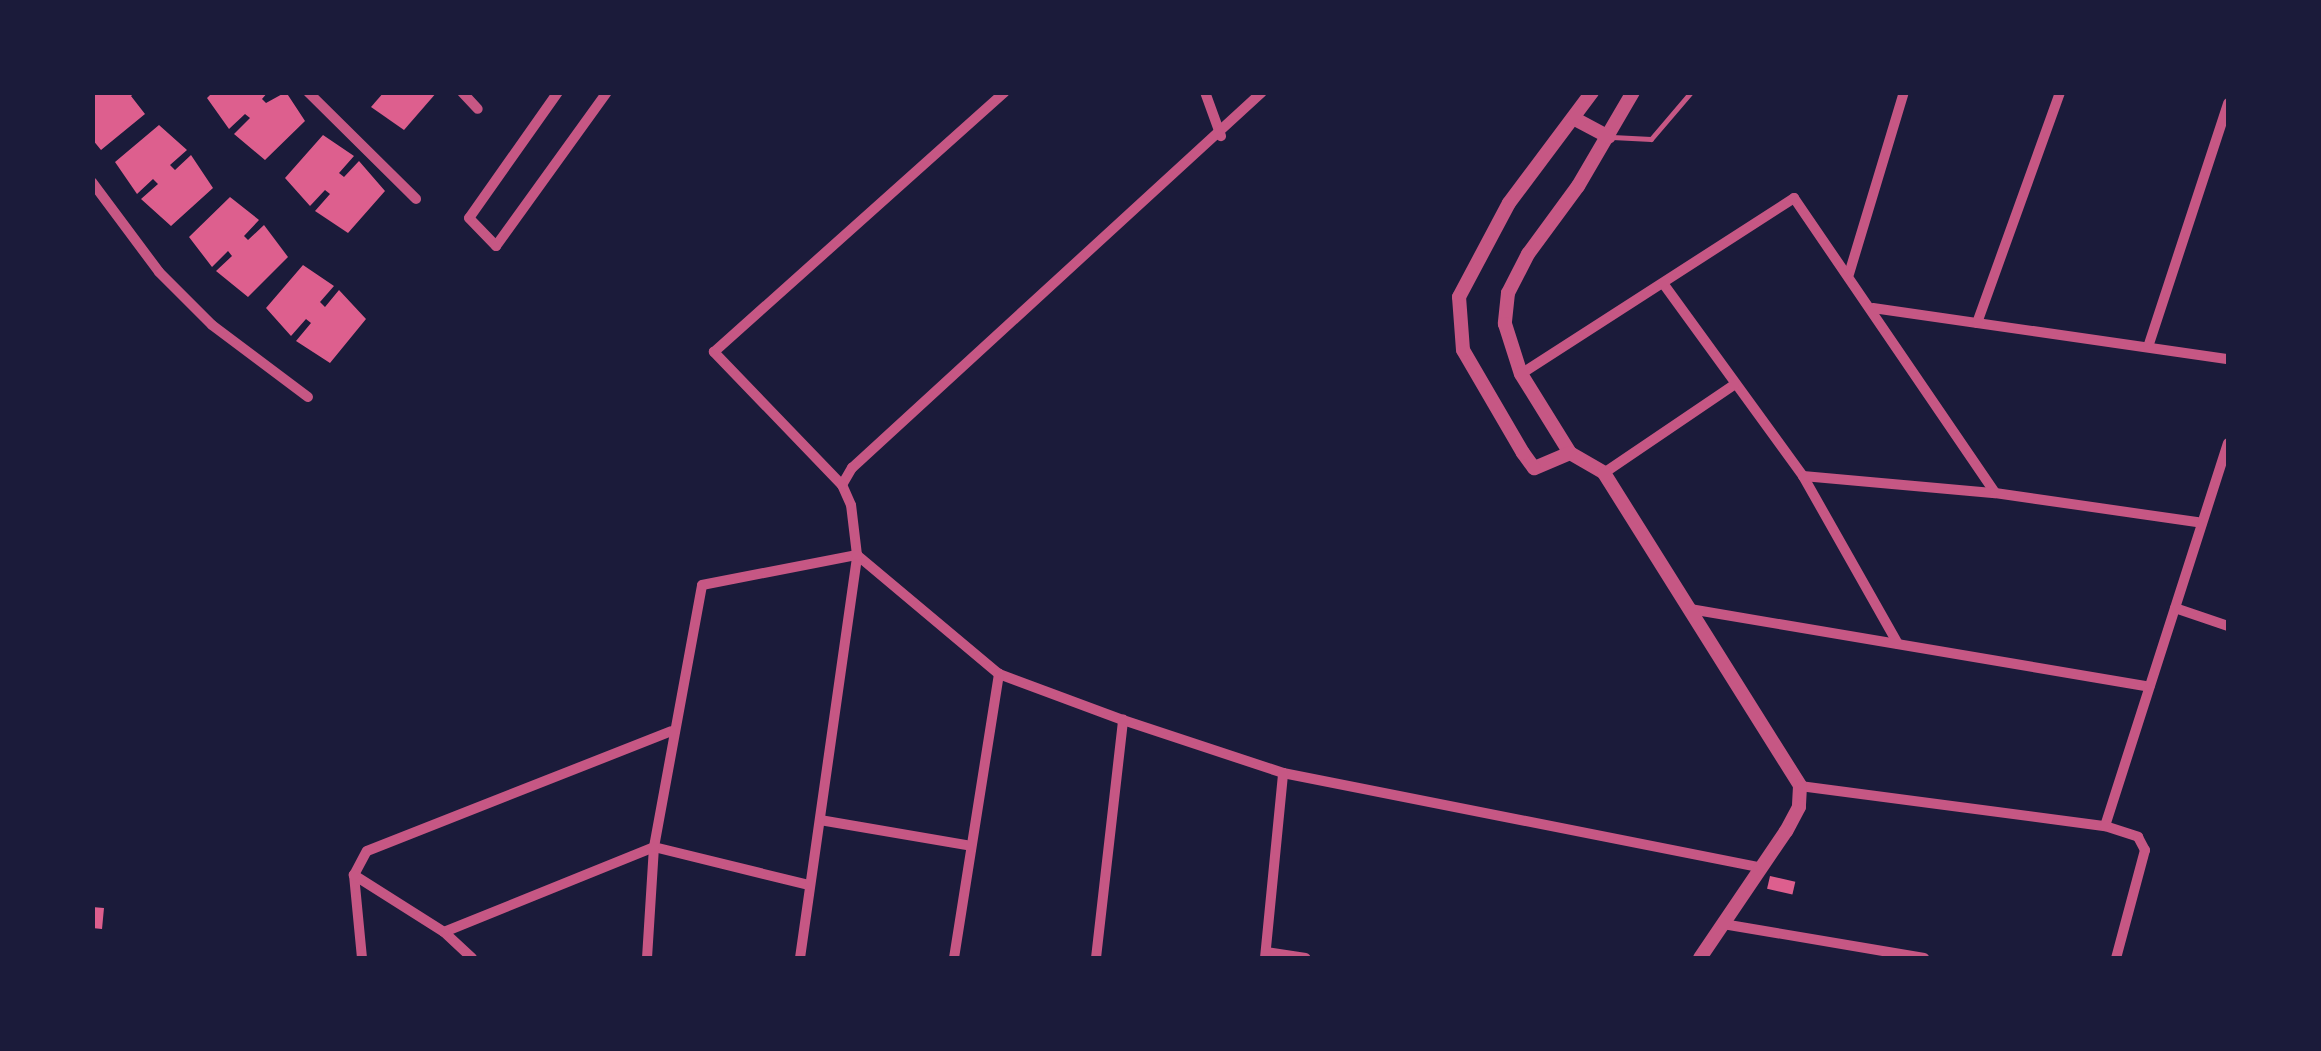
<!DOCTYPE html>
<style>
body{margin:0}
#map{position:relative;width:2321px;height:1051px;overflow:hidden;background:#1b1b3a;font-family:"Noto Sans",sans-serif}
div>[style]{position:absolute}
.building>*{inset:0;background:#dd5f8e;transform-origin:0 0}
.service>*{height:5px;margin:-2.5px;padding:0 2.5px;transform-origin:2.5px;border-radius:2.5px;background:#c65784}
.minor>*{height:10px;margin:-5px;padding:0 5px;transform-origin:5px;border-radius:5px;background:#c65784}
.tertiary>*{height:14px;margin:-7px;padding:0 7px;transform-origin:7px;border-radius:7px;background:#c65784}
span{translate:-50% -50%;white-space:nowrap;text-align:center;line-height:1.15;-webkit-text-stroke:10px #1b1b3a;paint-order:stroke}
.frame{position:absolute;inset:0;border:95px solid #1b1b3a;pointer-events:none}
</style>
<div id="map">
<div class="building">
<i style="clip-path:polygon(92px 92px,136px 92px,131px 96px,145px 114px,101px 150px,92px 139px)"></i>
<i style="clip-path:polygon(213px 92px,268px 92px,262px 99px,266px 103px,286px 92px,305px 121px,265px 160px,234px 134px,250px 118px,245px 114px,229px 129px,207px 98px)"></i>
<i style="clip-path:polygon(384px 92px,437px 92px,404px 130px,371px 107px)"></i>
<i style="clip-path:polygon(159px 125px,187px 150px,170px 165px,175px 170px,191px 155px,213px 188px,171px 226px,141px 199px,158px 184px,153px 179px,137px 194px,115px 162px)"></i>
<i style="clip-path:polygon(323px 135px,354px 156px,339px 173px,344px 177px,359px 161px,385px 191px,348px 233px,315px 211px,330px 194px,325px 190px,310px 206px,285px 178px)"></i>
<i style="clip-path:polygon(230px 197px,259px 220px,244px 236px,248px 240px,264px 225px,288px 257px,248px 297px,216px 271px,232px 256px,228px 251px,212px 267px,189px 237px)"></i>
<i style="clip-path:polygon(303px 265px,334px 286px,320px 302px,325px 307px,339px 290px,366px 319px,330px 363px,296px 341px,311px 323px,306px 319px,291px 336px,266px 308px)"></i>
<i style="left:1770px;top:876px;width:26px;height:13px;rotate:13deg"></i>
<i style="clip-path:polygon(92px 907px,104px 908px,102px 929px,92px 928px)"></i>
</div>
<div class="service">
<i style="left:1612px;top:137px;width:39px;rotate:3deg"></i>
<i style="left:1651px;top:139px;width:62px;rotate:-49.6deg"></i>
</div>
<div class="minor">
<i style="left:308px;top:92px;width:152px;rotate:44.7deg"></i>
<i style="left:462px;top:92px;width:23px;rotate:47deg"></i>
<i style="left:558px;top:92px;width:154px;rotate:125.2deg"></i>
<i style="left:469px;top:218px;width:39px;rotate:46deg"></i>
<i style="left:496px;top:246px;width:190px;rotate:-54.2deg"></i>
<i style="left:1205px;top:92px;width:47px;rotate:70deg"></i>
<i style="left:92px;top:182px;width:112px;rotate:53.3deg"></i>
<i style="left:159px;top:272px;width:75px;rotate:45deg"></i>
<i style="left:212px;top:325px;width:120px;rotate:36.9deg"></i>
<i style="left:1849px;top:274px;width:190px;rotate:-73.2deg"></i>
<i style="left:1665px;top:286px;width:235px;rotate:54deg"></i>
<i style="left:1803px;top:476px;width:193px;rotate:60.5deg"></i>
<i style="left:1873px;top:308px;width:359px;rotate:8.2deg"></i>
<i style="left:1977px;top:323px;width:245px;rotate:-70.2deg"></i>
<i style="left:2148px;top:347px;width:257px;rotate:-71.8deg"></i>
<i style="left:1521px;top:374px;width:325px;rotate:-32.8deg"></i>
<i style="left:1794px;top:198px;width:357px;rotate:55.7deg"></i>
<i style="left:1604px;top:473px;width:157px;rotate:-34.1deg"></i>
<i style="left:1803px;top:476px;width:193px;rotate:5.1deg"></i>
<i style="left:1995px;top:493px;width:209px;rotate:8.2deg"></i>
<i style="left:842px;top:485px;width:20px;rotate:-60deg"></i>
<i style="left:852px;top:468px;width:556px;rotate:-42.52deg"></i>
<i style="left:2175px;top:608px;width:56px;rotate:18.8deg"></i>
<i style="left:1690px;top:609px;width:466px;rotate:9.6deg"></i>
<i style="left:1800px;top:786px;width:308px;rotate:7.5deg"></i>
<i style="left:2105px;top:826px;width:35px;rotate:18deg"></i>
<i style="left:2138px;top:837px;width:15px;rotate:62deg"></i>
<i style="left:2145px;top:850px;width:112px;rotate:105deg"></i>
<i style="left:820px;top:820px;width:149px;rotate:9.7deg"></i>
<i style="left:2105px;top:826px;width:402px;rotate:-72.2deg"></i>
<i style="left:354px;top:875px;width:83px;rotate:84.5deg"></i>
<i style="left:1723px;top:924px;width:204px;rotate:9.6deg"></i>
<i style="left:444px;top:932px;width:227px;rotate:-22deg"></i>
<i style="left:654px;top:847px;width:160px;rotate:13.8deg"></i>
<i style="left:1266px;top:952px;width:40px;rotate:8.5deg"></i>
<i style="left:472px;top:958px;width:38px;rotate:-137deg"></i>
<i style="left:444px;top:932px;width:107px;rotate:-147.7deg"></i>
<i style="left:354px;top:875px;width:27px;rotate:-62deg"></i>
<i style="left:367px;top:851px;width:327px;rotate:-21.5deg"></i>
<i style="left:647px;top:958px;width:111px;rotate:-86.4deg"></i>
<i style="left:654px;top:847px;width:266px;rotate:-79.6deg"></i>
<i style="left:702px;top:585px;width:158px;rotate:-11deg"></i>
<i style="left:857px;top:555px;width:185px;rotate:40deg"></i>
<i style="left:999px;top:674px;width:132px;rotate:20.4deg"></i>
<i style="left:1123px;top:720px;width:169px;rotate:18.3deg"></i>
<i style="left:1283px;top:773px;width:485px;rotate:11.2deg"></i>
<i style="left:800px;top:958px;width:407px;rotate:-81.9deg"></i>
<i style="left:857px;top:555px;width:50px;rotate:-96.8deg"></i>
<i style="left:851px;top:505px;width:22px;rotate:-114deg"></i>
<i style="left:842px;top:485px;width:185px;rotate:-133.9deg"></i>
<i style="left:714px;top:352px;width:390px;rotate:-41.8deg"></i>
<i style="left:954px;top:958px;width:288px;rotate:-81deg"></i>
<i style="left:1096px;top:958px;width:240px;rotate:-83.5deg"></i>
<i style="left:1265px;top:958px;width:186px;rotate:-84.4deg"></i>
</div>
<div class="tertiary">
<i style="left:1633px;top:92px;width:109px;rotate:120.3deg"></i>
<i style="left:1578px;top:186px;width:84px;rotate:126.3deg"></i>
<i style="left:1528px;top:254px;width:44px;rotate:117.1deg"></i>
<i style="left:1508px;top:293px;width:31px;rotate:96deg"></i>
<i style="left:1505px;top:324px;width:52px;rotate:72.3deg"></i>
<i style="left:1521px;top:374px;width:93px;rotate:58.2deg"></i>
<i style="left:1570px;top:453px;width:39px;rotate:30deg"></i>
<i style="left:1604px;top:473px;width:369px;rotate:57.9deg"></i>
<i style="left:1800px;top:786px;width:21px;rotate:93deg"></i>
<i style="left:1799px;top:807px;width:27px;rotate:118deg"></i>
<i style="left:1786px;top:831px;width:153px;rotate:124.1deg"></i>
<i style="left:1575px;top:119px;width:38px;rotate:28deg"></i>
<i style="left:1570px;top:453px;width:39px;rotate:157deg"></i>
<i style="left:1534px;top:468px;width:19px;rotate:-126deg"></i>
<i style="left:1523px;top:453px;width:119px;rotate:-120.2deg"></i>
<i style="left:1463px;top:350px;width:53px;rotate:-94.3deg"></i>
<i style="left:1459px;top:297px;width:106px;rotate:-62deg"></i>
<i style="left:1509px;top:203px;width:139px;rotate:-53.2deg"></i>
</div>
<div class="frame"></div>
</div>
